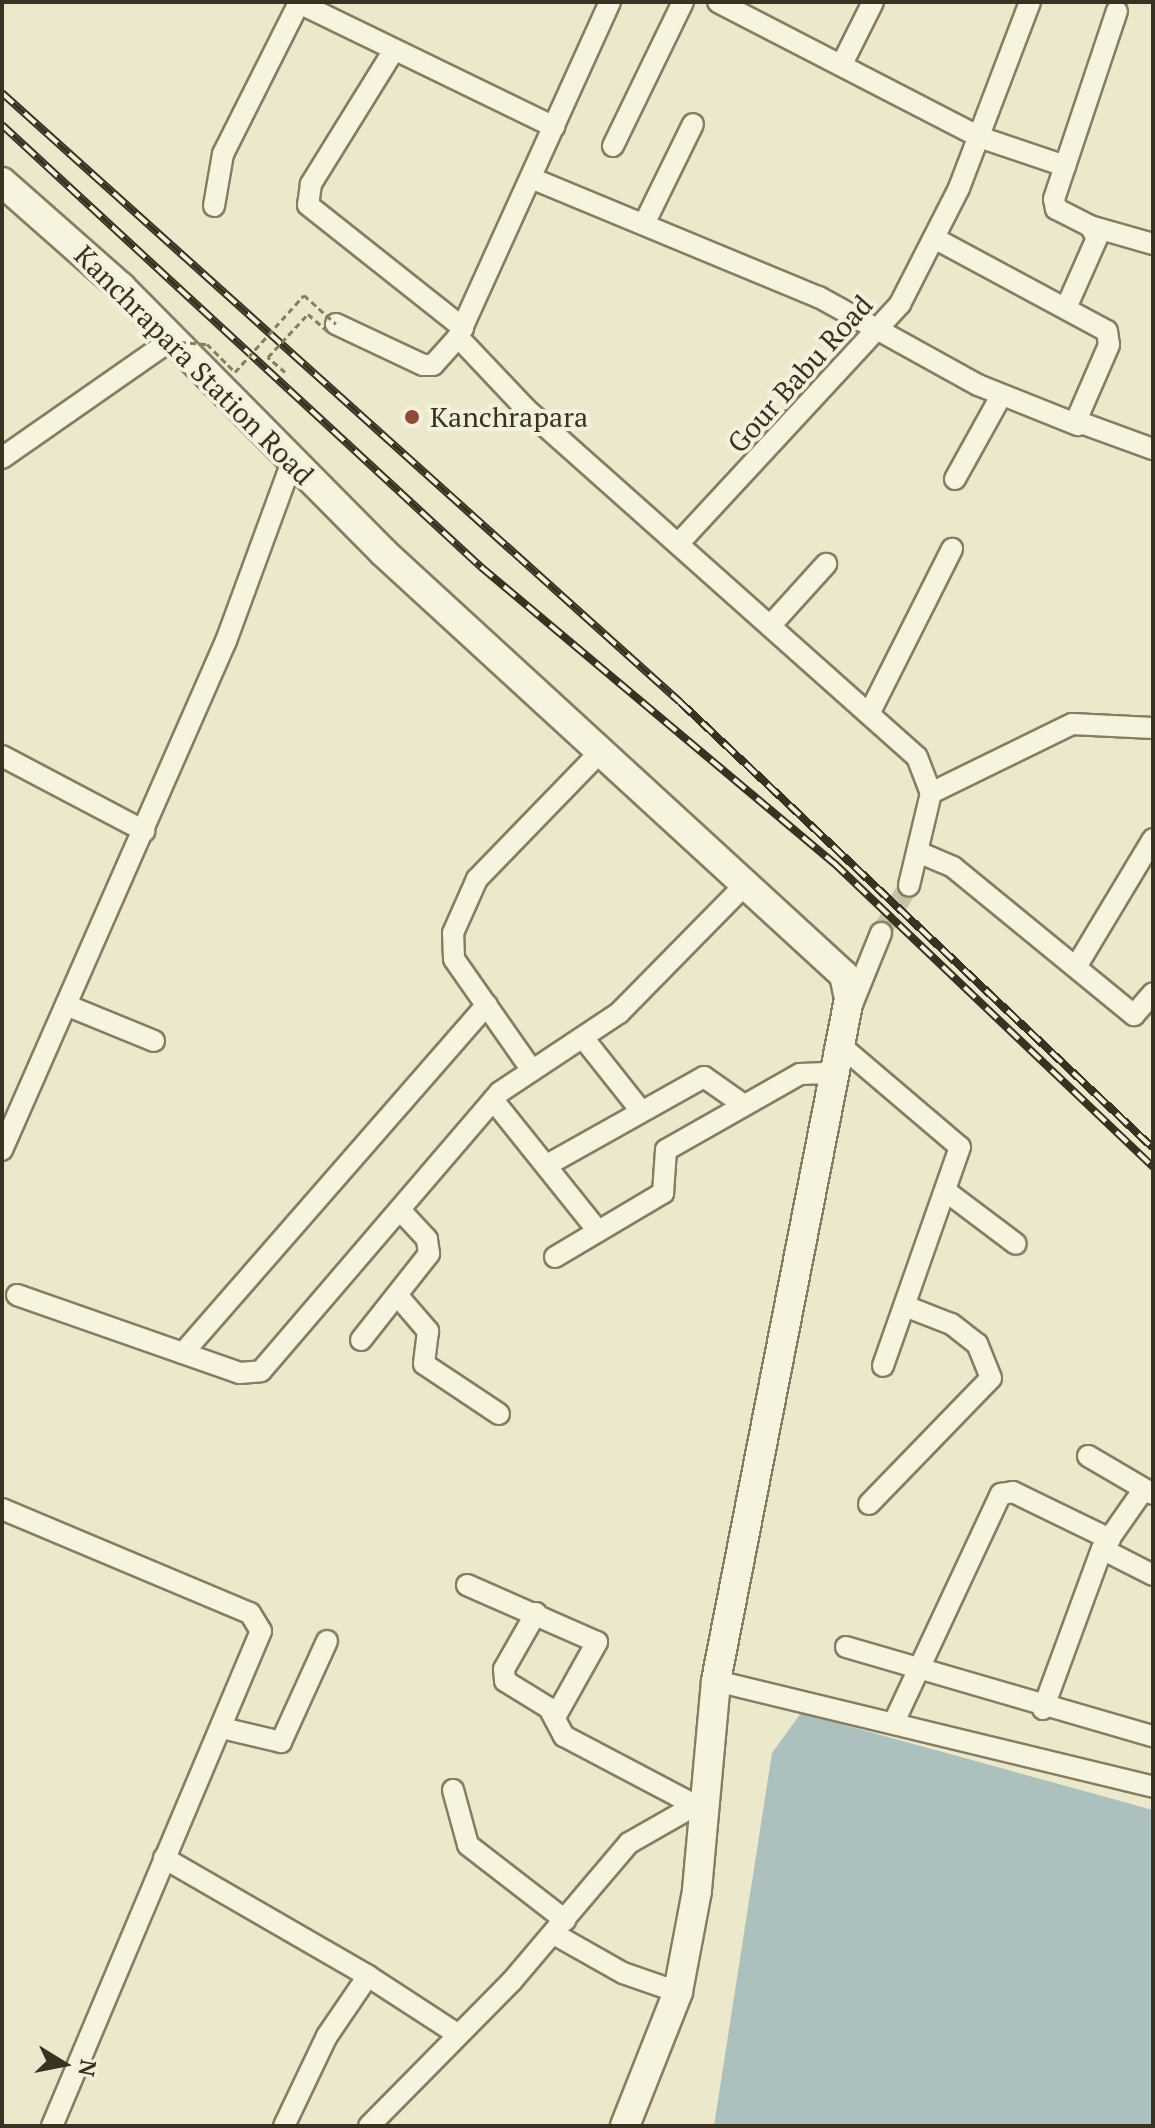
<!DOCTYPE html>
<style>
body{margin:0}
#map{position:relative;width:1155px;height:2128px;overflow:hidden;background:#ebe8cc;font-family:"PT Serif",serif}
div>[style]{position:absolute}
.water>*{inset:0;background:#acc0be}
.street-tunnel>*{height:20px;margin-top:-10px;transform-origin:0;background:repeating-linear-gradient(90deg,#c7c4aa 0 20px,transparent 0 30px)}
.roads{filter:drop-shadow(2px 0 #867d62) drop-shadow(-2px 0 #867d62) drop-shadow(0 2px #867d62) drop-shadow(0 -2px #867d62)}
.street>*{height:20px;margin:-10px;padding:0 10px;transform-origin:10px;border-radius:10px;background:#f6f4df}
.secondary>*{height:28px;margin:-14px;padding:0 14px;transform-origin:14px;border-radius:14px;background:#f6f4df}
.rail>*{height:8px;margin-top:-4px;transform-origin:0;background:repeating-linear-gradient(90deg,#f3f1db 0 15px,#393223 0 30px);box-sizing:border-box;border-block:2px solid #393223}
.path-bridge>*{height:3px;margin-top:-1.5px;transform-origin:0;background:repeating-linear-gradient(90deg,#867d62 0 6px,transparent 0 10px)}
.dots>*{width:22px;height:22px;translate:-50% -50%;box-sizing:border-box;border:4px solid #f3f1db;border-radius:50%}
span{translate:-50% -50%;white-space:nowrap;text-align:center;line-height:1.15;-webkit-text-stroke:8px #f3f1db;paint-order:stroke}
.street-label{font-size:28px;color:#393223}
.poi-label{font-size:28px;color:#393223}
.left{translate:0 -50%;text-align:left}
.frame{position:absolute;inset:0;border:4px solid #393223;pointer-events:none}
.north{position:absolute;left:24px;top:2024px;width:80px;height:80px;-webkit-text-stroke:6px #f3f1db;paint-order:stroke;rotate:100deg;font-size:22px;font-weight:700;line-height:32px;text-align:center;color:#393223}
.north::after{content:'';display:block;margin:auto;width:28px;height:36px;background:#393223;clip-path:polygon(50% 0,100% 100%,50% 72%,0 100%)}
</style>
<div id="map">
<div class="water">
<i style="clip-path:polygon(801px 1713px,1153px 1810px,1153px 2126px,714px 2126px,772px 1753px)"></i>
</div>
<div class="street-tunnel">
<i style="left:881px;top:933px;width:56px;rotate:-59.7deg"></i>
</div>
<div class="roads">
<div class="street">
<i style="left:297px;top:2px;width:286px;rotate:25.9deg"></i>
<i style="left:718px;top:2px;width:294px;rotate:27.3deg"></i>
<i style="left:979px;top:137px;width:91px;rotate:18.6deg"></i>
<i style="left:394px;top:50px;width:158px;rotate:121.8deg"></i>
<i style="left:311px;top:184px;width:21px;rotate:98deg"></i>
<i style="left:308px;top:205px;width:198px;rotate:38.4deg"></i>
<i style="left:842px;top:64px;width:69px;rotate:-63.4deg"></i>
<i style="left:613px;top:146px;width:160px;rotate:-64.1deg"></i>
<i style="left:531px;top:178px;width:312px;rotate:22.5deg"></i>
<i style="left:819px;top:297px;width:182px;rotate:29deg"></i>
<i style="left:978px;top:385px;width:108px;rotate:21.8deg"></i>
<i style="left:214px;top:206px;width:53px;rotate:-80.2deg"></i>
<i style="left:223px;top:154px;width:169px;rotate:-63.3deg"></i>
<i style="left:644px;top:224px;width:111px;rotate:-63.9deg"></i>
<i style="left:1090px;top:226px;width:66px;rotate:15.9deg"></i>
<i style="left:934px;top:238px;width:196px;rotate:28.3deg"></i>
<i style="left:1107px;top:331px;width:14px;rotate:82deg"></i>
<i style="left:1109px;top:345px;width:83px;rotate:113.5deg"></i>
<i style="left:1076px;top:421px;width:82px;rotate:20deg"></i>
<i style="left:1066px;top:308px;width:77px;rotate:-66.1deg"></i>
<i style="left:1097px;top:238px;width:14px;rotate:-120deg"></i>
<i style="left:1090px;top:226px;width:38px;rotate:-153deg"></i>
<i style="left:1056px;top:209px;width:10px;rotate:-101deg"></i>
<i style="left:1054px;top:199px;width:198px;rotate:-71.5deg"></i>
<i style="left:336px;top:324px;width:96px;rotate:25.2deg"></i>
<i style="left:423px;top:365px;width:10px"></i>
<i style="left:433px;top:365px;width:38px;rotate:-48deg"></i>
<i style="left:458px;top:337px;width:368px;rotate:-65.6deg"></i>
<i style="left:458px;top:337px;width:99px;rotate:46.6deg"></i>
<i style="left:526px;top:409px;width:523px;rotate:41.67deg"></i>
<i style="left:917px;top:757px;width:39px;rotate:69deg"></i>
<i style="left:931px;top:793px;width:95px;rotate:103.4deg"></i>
<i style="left:2px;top:458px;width:205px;rotate:-34.9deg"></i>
<i style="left:955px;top:479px;width:95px;rotate:-61deg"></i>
<i style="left:678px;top:544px;width:327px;rotate:-47.2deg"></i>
<i style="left:900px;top:304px;width:130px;rotate:-63deg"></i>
<i style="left:959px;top:188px;width:199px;rotate:-69.1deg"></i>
<i style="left:770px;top:626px;width:84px;rotate:-47.9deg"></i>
<i style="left:869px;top:714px;width:185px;rotate:-63.3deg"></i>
<i style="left:2px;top:756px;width:161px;rotate:27.8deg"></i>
<i style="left:931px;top:793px;width:157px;rotate:-26.1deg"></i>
<i style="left:1072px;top:724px;width:81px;rotate:2.8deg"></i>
<i style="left:918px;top:852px;width:38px;rotate:23deg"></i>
<i style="left:953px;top:867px;width:234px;rotate:39.3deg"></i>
<i style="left:1134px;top:1015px;width:29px;rotate:-49deg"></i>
<i style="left:1076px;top:967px;width:149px;rotate:-59deg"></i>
<i style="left:66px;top:1005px;width:95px;rotate:22.2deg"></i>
<i style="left:851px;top:1007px;width:80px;rotate:-67.9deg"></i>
<i style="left:584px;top:1039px;width:92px;rotate:51.6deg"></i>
<i style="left:840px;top:1045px;width:157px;rotate:40.4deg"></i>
<i style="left:960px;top:1147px;width:232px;rotate:109.4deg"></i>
<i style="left:531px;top:1069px;width:134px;rotate:-125deg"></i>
<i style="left:454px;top:959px;width:26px;rotate:-92deg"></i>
<i style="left:453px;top:933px;width:59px;rotate:-66deg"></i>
<i style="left:477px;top:879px;width:177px;rotate:-45.9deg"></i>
<i style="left:493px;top:1100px;width:168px;rotate:51.3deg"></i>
<i style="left:2px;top:1150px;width:556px;rotate:-66.25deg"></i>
<i style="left:226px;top:641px;width:191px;rotate:-69.8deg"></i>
<i style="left:547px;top:1165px;width:180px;rotate:-29.3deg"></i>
<i style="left:704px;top:1077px;width:49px;rotate:35deg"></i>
<i style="left:947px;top:1192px;width:86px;rotate:37deg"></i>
<i style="left:555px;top:1257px;width:126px;rotate:-30.7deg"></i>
<i style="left:663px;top:1193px;width:43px;rotate:-86deg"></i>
<i style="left:666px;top:1150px;width:154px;rotate:-29.6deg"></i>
<i style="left:800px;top:1074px;width:33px;rotate:-2deg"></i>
<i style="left:17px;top:1295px;width:236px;rotate:19.3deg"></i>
<i style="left:240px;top:1373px;width:21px;rotate:-5deg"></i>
<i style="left:261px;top:1371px;width:367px;rotate:-49.4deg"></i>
<i style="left:500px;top:1092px;width:143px;rotate:-33.6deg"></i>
<i style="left:619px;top:1013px;width:180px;rotate:-45.5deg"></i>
<i style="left:397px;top:1295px;width:48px;rotate:49.3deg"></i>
<i style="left:428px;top:1331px;width:33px;rotate:97deg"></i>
<i style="left:424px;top:1364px;width:90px;rotate:33.7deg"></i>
<i style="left:361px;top:1340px;width:110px;rotate:-51.7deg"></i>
<i style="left:429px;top:1254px;width:15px;rotate:-98deg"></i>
<i style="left:427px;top:1239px;width:38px;rotate:-133deg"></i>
<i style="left:183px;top:1353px;width:462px;rotate:-48.9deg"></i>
<i style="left:1088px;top:1456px;width:75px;rotate:30.3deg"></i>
<i style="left:869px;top:1504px;width:175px;rotate:-45.9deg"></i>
<i style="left:991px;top:1378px;width:37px;rotate:-112deg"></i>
<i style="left:977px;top:1344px;width:33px;rotate:-142deg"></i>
<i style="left:951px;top:1324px;width:49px;rotate:-158.6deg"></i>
<i style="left:2px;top:1509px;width:269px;rotate:22.8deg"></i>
<i style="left:250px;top:1613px;width:21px;rotate:59deg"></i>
<i style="left:261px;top:1631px;width:537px;rotate:112.89deg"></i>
<i style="left:1102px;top:1549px;width:57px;rotate:27deg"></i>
<i style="left:467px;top:1585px;width:142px;rotate:23.7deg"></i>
<i style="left:597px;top:1642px;width:86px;rotate:119.2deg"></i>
<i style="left:536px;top:1613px;width:64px;rotate:119.7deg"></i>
<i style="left:504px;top:1669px;width:12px;rotate:85deg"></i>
<i style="left:505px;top:1681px;width:52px;rotate:31.5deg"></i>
<i style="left:549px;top:1708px;width:32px;rotate:62deg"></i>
<i style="left:564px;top:1736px;width:144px;rotate:27.8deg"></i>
<i style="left:846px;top:1647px;width:320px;rotate:16.2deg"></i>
<i style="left:716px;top:1681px;width:450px;rotate:13.6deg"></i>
<i style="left:1043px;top:1709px;width:171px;rotate:-69.8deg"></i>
<i style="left:1102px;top:1549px;width:73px;rotate:-55deg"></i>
<i style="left:894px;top:1722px;width:252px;rotate:-64.9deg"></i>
<i style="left:1001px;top:1494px;width:12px;rotate:-9deg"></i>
<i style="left:1013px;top:1492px;width:108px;rotate:25.9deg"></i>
<i style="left:222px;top:1728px;width:61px;rotate:13.3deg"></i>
<i style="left:281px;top:1742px;width:111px;rotate:-65.5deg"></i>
<i style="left:453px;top:1790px;width:57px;rotate:74.7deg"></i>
<i style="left:468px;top:1845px;width:123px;rotate:37.7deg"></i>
<i style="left:164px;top:1858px;width:236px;rotate:30deg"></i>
<i style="left:554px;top:1934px;width:79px;rotate:29.5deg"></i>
<i style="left:623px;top:1973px;width:58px;rotate:19.1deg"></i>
<i style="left:284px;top:2126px;width:100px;rotate:-64.5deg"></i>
<i style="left:327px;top:2036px;width:73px;rotate:-55.7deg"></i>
<i style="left:368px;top:1976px;width:108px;rotate:33deg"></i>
<i style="left:369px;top:2126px;width:204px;rotate:-45.4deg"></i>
<i style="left:512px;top:1981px;width:181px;rotate:-49.7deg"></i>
<i style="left:629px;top:1843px;width:91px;rotate:-29.7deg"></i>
</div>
<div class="secondary">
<i style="left:2px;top:182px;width:159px;rotate:41.4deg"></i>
<i style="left:121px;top:287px;width:373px;rotate:45.3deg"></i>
<i style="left:383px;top:552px;width:626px;rotate:42.54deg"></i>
<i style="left:844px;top:975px;width:25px;rotate:78deg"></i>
<i style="left:849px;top:999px;width:695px;rotate:101.04deg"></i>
<i style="left:716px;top:1681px;width:211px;rotate:95.2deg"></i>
<i style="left:697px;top:1891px;width:103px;rotate:100.7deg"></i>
<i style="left:678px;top:1992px;width:144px;rotate:111.6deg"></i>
</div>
</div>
<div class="rail">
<i style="left:2px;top:93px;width:911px;rotate:41.93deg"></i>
<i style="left:680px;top:702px;width:650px;rotate:43.32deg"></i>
<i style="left:2px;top:125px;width:652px;rotate:42.7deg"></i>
<i style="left:481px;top:567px;width:461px;rotate:40deg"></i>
<i style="left:834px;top:863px;width:441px;rotate:43.6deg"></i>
</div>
<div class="path-bridge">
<i style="left:170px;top:341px;width:37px;rotate:5deg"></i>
<i style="left:207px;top:344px;width:40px;rotate:45deg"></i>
<i style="left:235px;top:372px;width:103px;rotate:-48.1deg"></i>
<i style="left:304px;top:295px;width:43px;rotate:42.2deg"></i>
<i style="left:285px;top:372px;width:23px;rotate:-139deg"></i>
<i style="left:268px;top:357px;width:59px;rotate:-47.1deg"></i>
<i style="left:308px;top:314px;width:29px;rotate:41deg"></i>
</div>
<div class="dots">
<i style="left:412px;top:417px;background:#8f4a38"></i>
</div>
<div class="street-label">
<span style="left:194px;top:365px;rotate:45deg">Kanchrapara Station Road</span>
<span style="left:800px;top:374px;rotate:-48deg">Gour Babu Road</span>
</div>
<div class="poi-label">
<span class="left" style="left:430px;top:417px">Kanchrapara</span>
</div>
<div class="frame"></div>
<div class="north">N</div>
</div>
